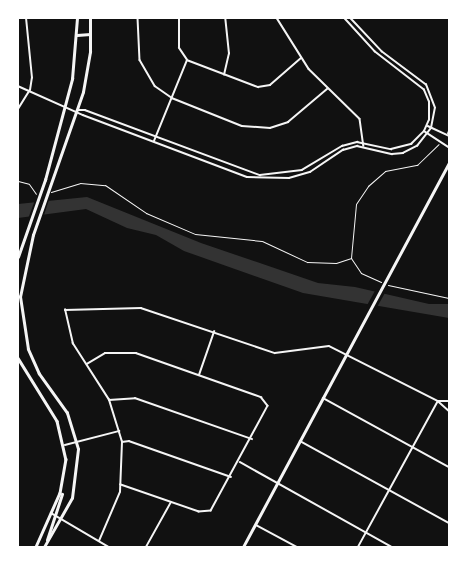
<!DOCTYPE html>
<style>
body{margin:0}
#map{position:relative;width:467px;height:565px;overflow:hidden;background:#111;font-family:"Noto Sans",sans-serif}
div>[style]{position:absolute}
.water>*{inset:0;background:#333}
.pier>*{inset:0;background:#111}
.path>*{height:1px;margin:-0.5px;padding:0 0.5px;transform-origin:0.5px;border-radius:0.5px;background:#f5f5f5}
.minor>*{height:1.5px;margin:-0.75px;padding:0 0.75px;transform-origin:0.75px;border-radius:0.75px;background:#f5f5f5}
.secondary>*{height:2.5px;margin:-1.25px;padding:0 1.25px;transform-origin:1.25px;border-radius:1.25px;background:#f5f5f5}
span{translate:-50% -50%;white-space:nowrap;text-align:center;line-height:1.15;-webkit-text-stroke:3.5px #fff;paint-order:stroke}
.frame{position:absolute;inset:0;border:19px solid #fff;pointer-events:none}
</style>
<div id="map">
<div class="water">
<i style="clip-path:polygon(87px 197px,201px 243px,318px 283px,355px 287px,429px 304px,449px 304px,449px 318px,303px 293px,184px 251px,156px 235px,127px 228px,86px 209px,18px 218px,18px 204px)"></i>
</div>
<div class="pier">
<i style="clip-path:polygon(50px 197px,43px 218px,28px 219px,35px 200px)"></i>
<i style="clip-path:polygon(376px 289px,386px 291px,376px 309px,366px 307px)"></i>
</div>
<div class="path">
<i style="left:447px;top:133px;width:5px;rotate:-68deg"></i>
<i style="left:18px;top:181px;width:11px;rotate:15deg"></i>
<i style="left:29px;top:184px;width:12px;rotate:55deg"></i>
<i style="left:51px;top:192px;width:30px;rotate:-17deg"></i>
<i style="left:80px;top:183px;width:25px;rotate:5deg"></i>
<i style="left:105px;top:185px;width:50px;rotate:34.3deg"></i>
<i style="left:146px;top:213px;width:53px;rotate:23.2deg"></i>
<i style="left:195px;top:234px;width:67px;rotate:6deg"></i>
<i style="left:262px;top:241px;width:50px;rotate:25deg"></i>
<i style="left:307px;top:262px;width:29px;rotate:2deg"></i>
<i style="left:336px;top:263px;width:16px;rotate:-18deg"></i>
<i style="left:381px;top:282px;width:22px;rotate:-156deg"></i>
<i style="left:361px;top:273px;width:18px;rotate:-124deg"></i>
<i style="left:351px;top:258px;width:54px;rotate:-84.7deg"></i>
<i style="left:356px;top:204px;width:22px;rotate:-56deg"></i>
<i style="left:368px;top:186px;width:23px;rotate:-41deg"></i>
<i style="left:385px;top:171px;width:33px;rotate:-11deg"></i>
<i style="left:417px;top:165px;width:30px;rotate:-44deg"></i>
<i style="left:388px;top:285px;width:62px;rotate:12deg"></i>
</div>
<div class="minor">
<i style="left:138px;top:18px;width:42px;rotate:87.3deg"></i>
<i style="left:140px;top:60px;width:30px;rotate:60deg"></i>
<i style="left:155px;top:86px;width:21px;rotate:35deg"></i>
<i style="left:172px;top:98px;width:75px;rotate:21.8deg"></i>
<i style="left:242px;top:126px;width:28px;rotate:4deg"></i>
<i style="left:270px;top:128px;width:19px;rotate:-18deg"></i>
<i style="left:288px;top:122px;width:51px;rotate:-40.2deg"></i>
<i style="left:277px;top:18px;width:60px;rotate:57.9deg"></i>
<i style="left:309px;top:69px;width:71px;rotate:44.4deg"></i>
<i style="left:360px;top:119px;width:27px;rotate:82deg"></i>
<i style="left:187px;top:60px;width:76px;rotate:20.8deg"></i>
<i style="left:258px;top:87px;width:12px;rotate:-9deg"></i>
<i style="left:270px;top:85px;width:41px;rotate:-41.1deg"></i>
<i style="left:224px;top:75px;width:22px;rotate:-77deg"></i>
<i style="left:229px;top:54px;width:36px;rotate:-96deg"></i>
<i style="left:18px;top:86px;width:71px;rotate:24deg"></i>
<i style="left:83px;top:115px;width:175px;rotate:20.7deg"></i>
<i style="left:247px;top:177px;width:42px;rotate:1.4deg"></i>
<i style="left:289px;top:178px;width:22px;rotate:-16deg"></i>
<i style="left:310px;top:172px;width:40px;rotate:-34deg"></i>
<i style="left:343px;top:150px;width:15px;rotate:-16deg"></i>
<i style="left:357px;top:146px;width:36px;rotate:13deg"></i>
<i style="left:392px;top:154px;width:11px;rotate:-5deg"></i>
<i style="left:403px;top:153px;width:16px;rotate:-27deg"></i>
<i style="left:417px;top:146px;width:23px;rotate:-52deg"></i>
<i style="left:431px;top:128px;width:20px;rotate:-79deg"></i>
<i style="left:435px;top:108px;width:25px;rotate:-111deg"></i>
<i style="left:426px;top:85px;width:55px;rotate:-143.1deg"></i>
<i style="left:382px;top:52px;width:47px;rotate:-133.3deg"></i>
<i style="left:18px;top:109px;width:22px;rotate:-58deg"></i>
<i style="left:30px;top:90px;width:12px;rotate:-81deg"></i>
<i style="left:32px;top:78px;width:60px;rotate:-95.7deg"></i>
<i style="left:77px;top:110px;width:8px"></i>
<i style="left:85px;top:110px;width:187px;rotate:20.4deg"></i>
<i style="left:260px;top:175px;width:42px;rotate:-6.8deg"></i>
<i style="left:302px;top:170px;width:47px;rotate:-31deg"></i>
<i style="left:342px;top:146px;width:16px;rotate:-15deg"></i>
<i style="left:357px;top:142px;width:35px;rotate:12deg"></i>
<i style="left:391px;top:149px;width:21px;rotate:-14deg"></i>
<i style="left:411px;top:144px;width:18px;rotate:-45deg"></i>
<i style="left:424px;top:131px;width:12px;rotate:-66deg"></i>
<i style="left:429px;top:120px;width:18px;rotate:-90deg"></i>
<i style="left:429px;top:102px;width:13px;rotate:-113deg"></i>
<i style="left:424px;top:90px;width:62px;rotate:-142.2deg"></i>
<i style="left:375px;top:52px;width:46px;rotate:-132.4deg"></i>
<i style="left:428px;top:126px;width:23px;rotate:25deg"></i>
<i style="left:424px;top:131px;width:30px;rotate:33deg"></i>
<i style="left:154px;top:141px;width:87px;rotate:-67.8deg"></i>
<i style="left:187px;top:60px;width:14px;rotate:-124deg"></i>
<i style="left:179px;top:48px;width:30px;rotate:-90deg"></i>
<i style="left:87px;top:364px;width:21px;rotate:-31deg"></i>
<i style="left:105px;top:353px;width:31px"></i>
<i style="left:136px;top:353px;width:133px;rotate:19.4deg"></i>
<i style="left:261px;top:397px;width:11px;rotate:52deg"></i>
<i style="left:268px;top:406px;width:119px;rotate:118.5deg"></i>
<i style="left:211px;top:511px;width:12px;rotate:175deg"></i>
<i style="left:199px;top:512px;width:83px;rotate:-160.9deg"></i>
<i style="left:199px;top:375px;width:46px;rotate:-70.8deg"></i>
<i style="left:323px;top:398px;width:144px;rotate:28.7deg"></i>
<i style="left:109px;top:400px;width:26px;rotate:-4deg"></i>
<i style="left:135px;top:398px;width:124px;rotate:19.3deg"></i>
<i style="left:300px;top:441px;width:170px;rotate:28.8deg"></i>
<i style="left:122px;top:442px;width:7px;rotate:-8deg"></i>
<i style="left:129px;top:441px;width:108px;rotate:19.4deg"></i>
<i style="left:65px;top:445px;width:56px;rotate:-14.5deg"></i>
<i style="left:240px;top:462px;width:174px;rotate:29.2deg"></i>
<i style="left:51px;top:513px;width:67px;rotate:30.4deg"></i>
<i style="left:256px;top:525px;width:47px;rotate:28.2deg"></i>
<i style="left:99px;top:541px;width:53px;rotate:-66.8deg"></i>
<i style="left:120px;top:492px;width:50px;rotate:-87.7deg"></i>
<i style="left:122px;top:442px;width:44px;rotate:-107.2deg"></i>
<i style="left:109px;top:400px;width:67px;rotate:-122.7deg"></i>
<i style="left:73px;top:344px;width:35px;rotate:-103deg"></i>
<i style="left:65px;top:310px;width:76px;rotate:-1.5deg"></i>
<i style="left:141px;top:308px;width:141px;rotate:18.6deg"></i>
<i style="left:275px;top:353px;width:54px;rotate:-7.4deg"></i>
<i style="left:329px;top:346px;width:122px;rotate:26.8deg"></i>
<i style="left:438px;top:401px;width:11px"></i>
<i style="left:146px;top:547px;width:51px;rotate:-60.9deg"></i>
<i style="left:358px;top:547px;width:166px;rotate:-61.3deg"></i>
<i style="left:438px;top:401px;width:15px;rotate:42deg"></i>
</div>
<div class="secondary">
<i style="left:77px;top:35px;width:13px;rotate:-4deg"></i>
<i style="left:18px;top:257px;width:82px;rotate:-70.7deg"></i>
<i style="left:45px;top:180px;width:105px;rotate:-75deg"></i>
<i style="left:72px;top:79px;width:61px;rotate:-85.3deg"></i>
<i style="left:18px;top:358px;width:74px;rotate:58.2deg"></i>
<i style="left:57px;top:421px;width:39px;rotate:77deg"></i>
<i style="left:66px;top:459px;width:35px;rotate:100deg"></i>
<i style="left:60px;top:493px;width:59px;rotate:114deg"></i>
<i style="left:47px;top:540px;width:48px;rotate:-71.9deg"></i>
<i style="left:44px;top:547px;width:56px;rotate:-60.3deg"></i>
<i style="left:72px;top:498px;width:49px;rotate:-83deg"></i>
<i style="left:78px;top:449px;width:38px;rotate:-107deg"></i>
<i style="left:67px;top:413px;width:48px;rotate:-125.7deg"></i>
<i style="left:39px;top:374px;width:27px;rotate:-114deg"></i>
<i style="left:28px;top:349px;width:53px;rotate:-98.7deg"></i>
<i style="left:20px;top:297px;width:63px;rotate:-78.2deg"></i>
<i style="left:33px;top:235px;width:151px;rotate:-70.7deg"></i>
<i style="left:83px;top:92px;width:41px;rotate:-80.1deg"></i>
<i style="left:90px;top:52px;width:34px;rotate:-90deg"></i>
<i style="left:243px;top:547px;width:436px;rotate:-61.8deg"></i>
</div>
<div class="frame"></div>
</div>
